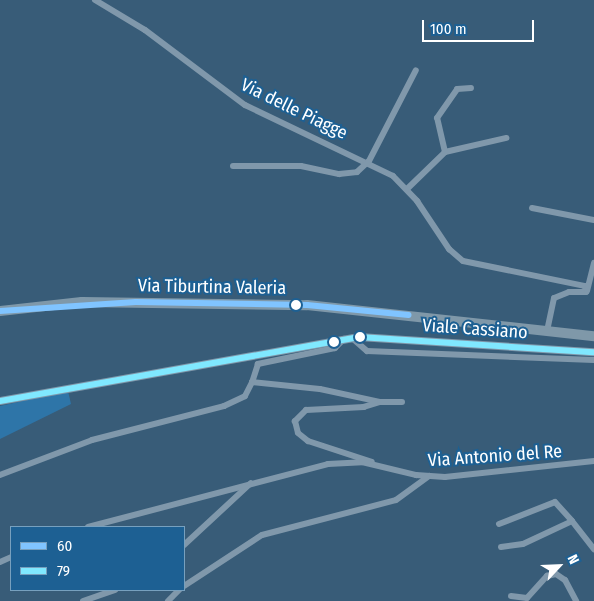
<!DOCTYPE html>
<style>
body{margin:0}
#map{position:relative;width:594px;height:601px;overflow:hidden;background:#385c78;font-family:"Fira Sans Condensed",sans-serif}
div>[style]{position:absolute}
.green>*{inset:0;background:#2e75a8}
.minor>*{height:6px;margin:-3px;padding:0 3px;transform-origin:3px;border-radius:3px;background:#8098ab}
.tertiary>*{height:8px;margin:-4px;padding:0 4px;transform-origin:4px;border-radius:4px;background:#8098ab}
.primary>*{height:10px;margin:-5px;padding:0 5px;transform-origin:5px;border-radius:5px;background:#7f98a9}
.bus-1>*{height:6px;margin:-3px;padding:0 3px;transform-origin:3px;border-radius:3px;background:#80c4ff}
.bus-2>*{height:6px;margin:-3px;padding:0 3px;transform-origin:3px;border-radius:3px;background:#80e8ff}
.dots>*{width:14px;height:14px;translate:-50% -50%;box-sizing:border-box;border:2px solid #1d6093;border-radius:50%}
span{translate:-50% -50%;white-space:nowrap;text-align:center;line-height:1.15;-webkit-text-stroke:4px #1d6093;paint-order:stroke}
.street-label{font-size:18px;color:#fff}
.legend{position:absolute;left:10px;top:526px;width:175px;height:65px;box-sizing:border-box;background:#1d6093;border:1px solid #77a0be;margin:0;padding:6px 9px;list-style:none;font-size:15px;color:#fff}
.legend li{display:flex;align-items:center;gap:10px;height:25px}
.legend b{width:25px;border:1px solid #77a0be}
.north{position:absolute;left:534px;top:541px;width:50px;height:50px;-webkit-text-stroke:4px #1d6093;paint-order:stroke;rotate:65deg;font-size:14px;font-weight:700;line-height:20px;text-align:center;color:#fff}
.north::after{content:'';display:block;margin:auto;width:18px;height:22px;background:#fff;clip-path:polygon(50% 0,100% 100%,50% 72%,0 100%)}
.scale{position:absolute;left:422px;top:20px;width:112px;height:22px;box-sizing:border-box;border:2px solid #fff;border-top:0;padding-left:6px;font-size:15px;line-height:18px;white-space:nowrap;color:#fff;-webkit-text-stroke:4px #1d6093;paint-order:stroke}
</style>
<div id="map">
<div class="green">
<i style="clip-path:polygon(68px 391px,71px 404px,0 439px,0 406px)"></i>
</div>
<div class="minor">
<i style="left:95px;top:0;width:58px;rotate:31deg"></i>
<i style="left:145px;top:30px;width:125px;rotate:36.9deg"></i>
<i style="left:245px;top:105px;width:164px;rotate:25.6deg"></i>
<i style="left:393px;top:176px;width:35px;rotate:46deg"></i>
<i style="left:417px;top:201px;width:58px;rotate:56.3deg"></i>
<i style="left:449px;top:249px;width:18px;rotate:41deg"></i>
<i style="left:463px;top:261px;width:125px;rotate:11.6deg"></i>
<i style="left:585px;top:286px;width:6px;rotate:81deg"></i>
<i style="left:586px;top:292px;width:17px;rotate:180deg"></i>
<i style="left:569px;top:292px;width:16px;rotate:158deg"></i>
<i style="left:554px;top:298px;width:33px;rotate:102deg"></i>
<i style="left:445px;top:152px;width:35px;rotate:-103deg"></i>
<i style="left:437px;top:118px;width:35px;rotate:-55deg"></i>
<i style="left:457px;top:89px;width:14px;rotate:-4deg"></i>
<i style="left:445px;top:152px;width:63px;rotate:-12.9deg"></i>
<i style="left:233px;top:166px;width:68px"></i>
<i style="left:301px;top:166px;width:39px;rotate:12deg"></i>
<i style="left:339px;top:174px;width:18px;rotate:-6deg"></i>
<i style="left:357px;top:172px;width:16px;rotate:-43deg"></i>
<i style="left:369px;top:161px;width:102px;rotate:-62.7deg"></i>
<i style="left:407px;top:189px;width:53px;rotate:-44.2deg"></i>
<i style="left:532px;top:208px;width:63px;rotate:11deg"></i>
<i style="left:587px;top:291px;width:29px;rotate:-76deg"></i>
<i style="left:352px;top:338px;width:20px;rotate:41deg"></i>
<i style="left:367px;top:351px;width:227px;rotate:2.3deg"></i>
<i style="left:344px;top:339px;width:13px;rotate:135deg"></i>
<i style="left:335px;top:348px;width:79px;rotate:168.3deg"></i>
<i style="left:258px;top:364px;width:19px;rotate:108deg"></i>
<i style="left:252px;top:382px;width:68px;rotate:5.9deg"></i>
<i style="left:320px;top:389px;width:61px;rotate:12.2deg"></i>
<i style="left:380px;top:402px;width:17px;rotate:163deg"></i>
<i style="left:364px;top:407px;width:58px;rotate:177deg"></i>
<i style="left:306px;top:410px;width:16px;rotate:135deg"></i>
<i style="left:295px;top:421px;width:12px;rotate:76deg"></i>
<i style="left:298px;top:433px;width:13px;rotate:39deg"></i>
<i style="left:308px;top:441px;width:67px;rotate:18.2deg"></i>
<i style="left:380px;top:402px;width:22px"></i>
<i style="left:0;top:475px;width:98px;rotate:-20.8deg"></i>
<i style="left:92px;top:440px;width:136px;rotate:-14.4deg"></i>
<i style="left:224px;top:406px;width:23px;rotate:-25deg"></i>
<i style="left:245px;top:396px;width:16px;rotate:-63deg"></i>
<i style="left:499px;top:524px;width:60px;rotate:-21.4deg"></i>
<i style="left:555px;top:502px;width:25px;rotate:48deg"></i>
<i style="left:88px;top:527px;width:248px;rotate:-14.7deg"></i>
<i style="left:328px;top:464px;width:34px;rotate:-3deg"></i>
<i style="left:362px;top:462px;width:56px;rotate:13.5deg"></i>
<i style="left:416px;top:475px;width:29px;rotate:4deg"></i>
<i style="left:445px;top:477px;width:150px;rotate:-6.1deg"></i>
<i style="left:184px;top:545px;width:91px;rotate:-42.8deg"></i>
<i style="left:501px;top:547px;width:22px;rotate:-8deg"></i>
<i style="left:523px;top:544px;width:54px;rotate:-25.1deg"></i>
<i style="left:572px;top:521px;width:36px;rotate:52deg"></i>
<i style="left:0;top:562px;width:12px;rotate:-24deg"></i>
<i style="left:184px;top:586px;width:93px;rotate:-33.2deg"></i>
<i style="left:262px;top:535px;width:138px;rotate:-14.6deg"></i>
<i style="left:396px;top:500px;width:41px;rotate:-36deg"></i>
<i style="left:511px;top:596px;width:16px;rotate:7deg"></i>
<i style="left:527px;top:598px;width:30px;rotate:-48deg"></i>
<i style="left:547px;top:576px;width:9px;rotate:-13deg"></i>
<i style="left:556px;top:574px;width:11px;rotate:34deg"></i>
<i style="left:565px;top:580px;width:24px;rotate:62deg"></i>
<i style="left:83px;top:601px;width:34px;rotate:-19deg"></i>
<i style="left:168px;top:601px;width:16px;rotate:-45deg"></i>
</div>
<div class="tertiary">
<i style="left:0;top:401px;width:365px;rotate:-10.1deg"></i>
<i style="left:359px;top:337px;width:235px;rotate:3.7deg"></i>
</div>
<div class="primary">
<i style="left:0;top:311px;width:82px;rotate:-6.3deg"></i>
<i style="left:82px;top:302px;width:225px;rotate:0.8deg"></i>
<i style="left:307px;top:305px;width:289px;rotate:6.2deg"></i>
</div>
<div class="bus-1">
<i style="left:0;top:311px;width:136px;rotate:-3.8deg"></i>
<i style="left:136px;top:302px;width:171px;rotate:1deg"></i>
<i style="left:307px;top:305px;width:102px;rotate:5.6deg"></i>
</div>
<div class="bus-2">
<i style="left:0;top:401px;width:365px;rotate:-10.1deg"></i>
<i style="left:359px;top:337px;width:235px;rotate:3.7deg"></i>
</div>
<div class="dots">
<i style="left:296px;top:305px;background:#fff"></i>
<i style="left:360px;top:337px;background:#fff"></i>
<i style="left:334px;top:342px;background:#fff"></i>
</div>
<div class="street-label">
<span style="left:294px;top:109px;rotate:26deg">Via delle Piagge</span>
<span style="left:212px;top:287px;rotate:1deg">Via Tiburtina Valeria</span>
<span style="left:475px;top:329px;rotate:4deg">Viale Cassiano</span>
<span style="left:495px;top:456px;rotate:-4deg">Via Antonio del Re</span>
</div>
<ul class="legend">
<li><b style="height:6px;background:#80c4ff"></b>60</li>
<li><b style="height:6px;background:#80e8ff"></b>79</li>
</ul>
<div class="north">N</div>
<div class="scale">100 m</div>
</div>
